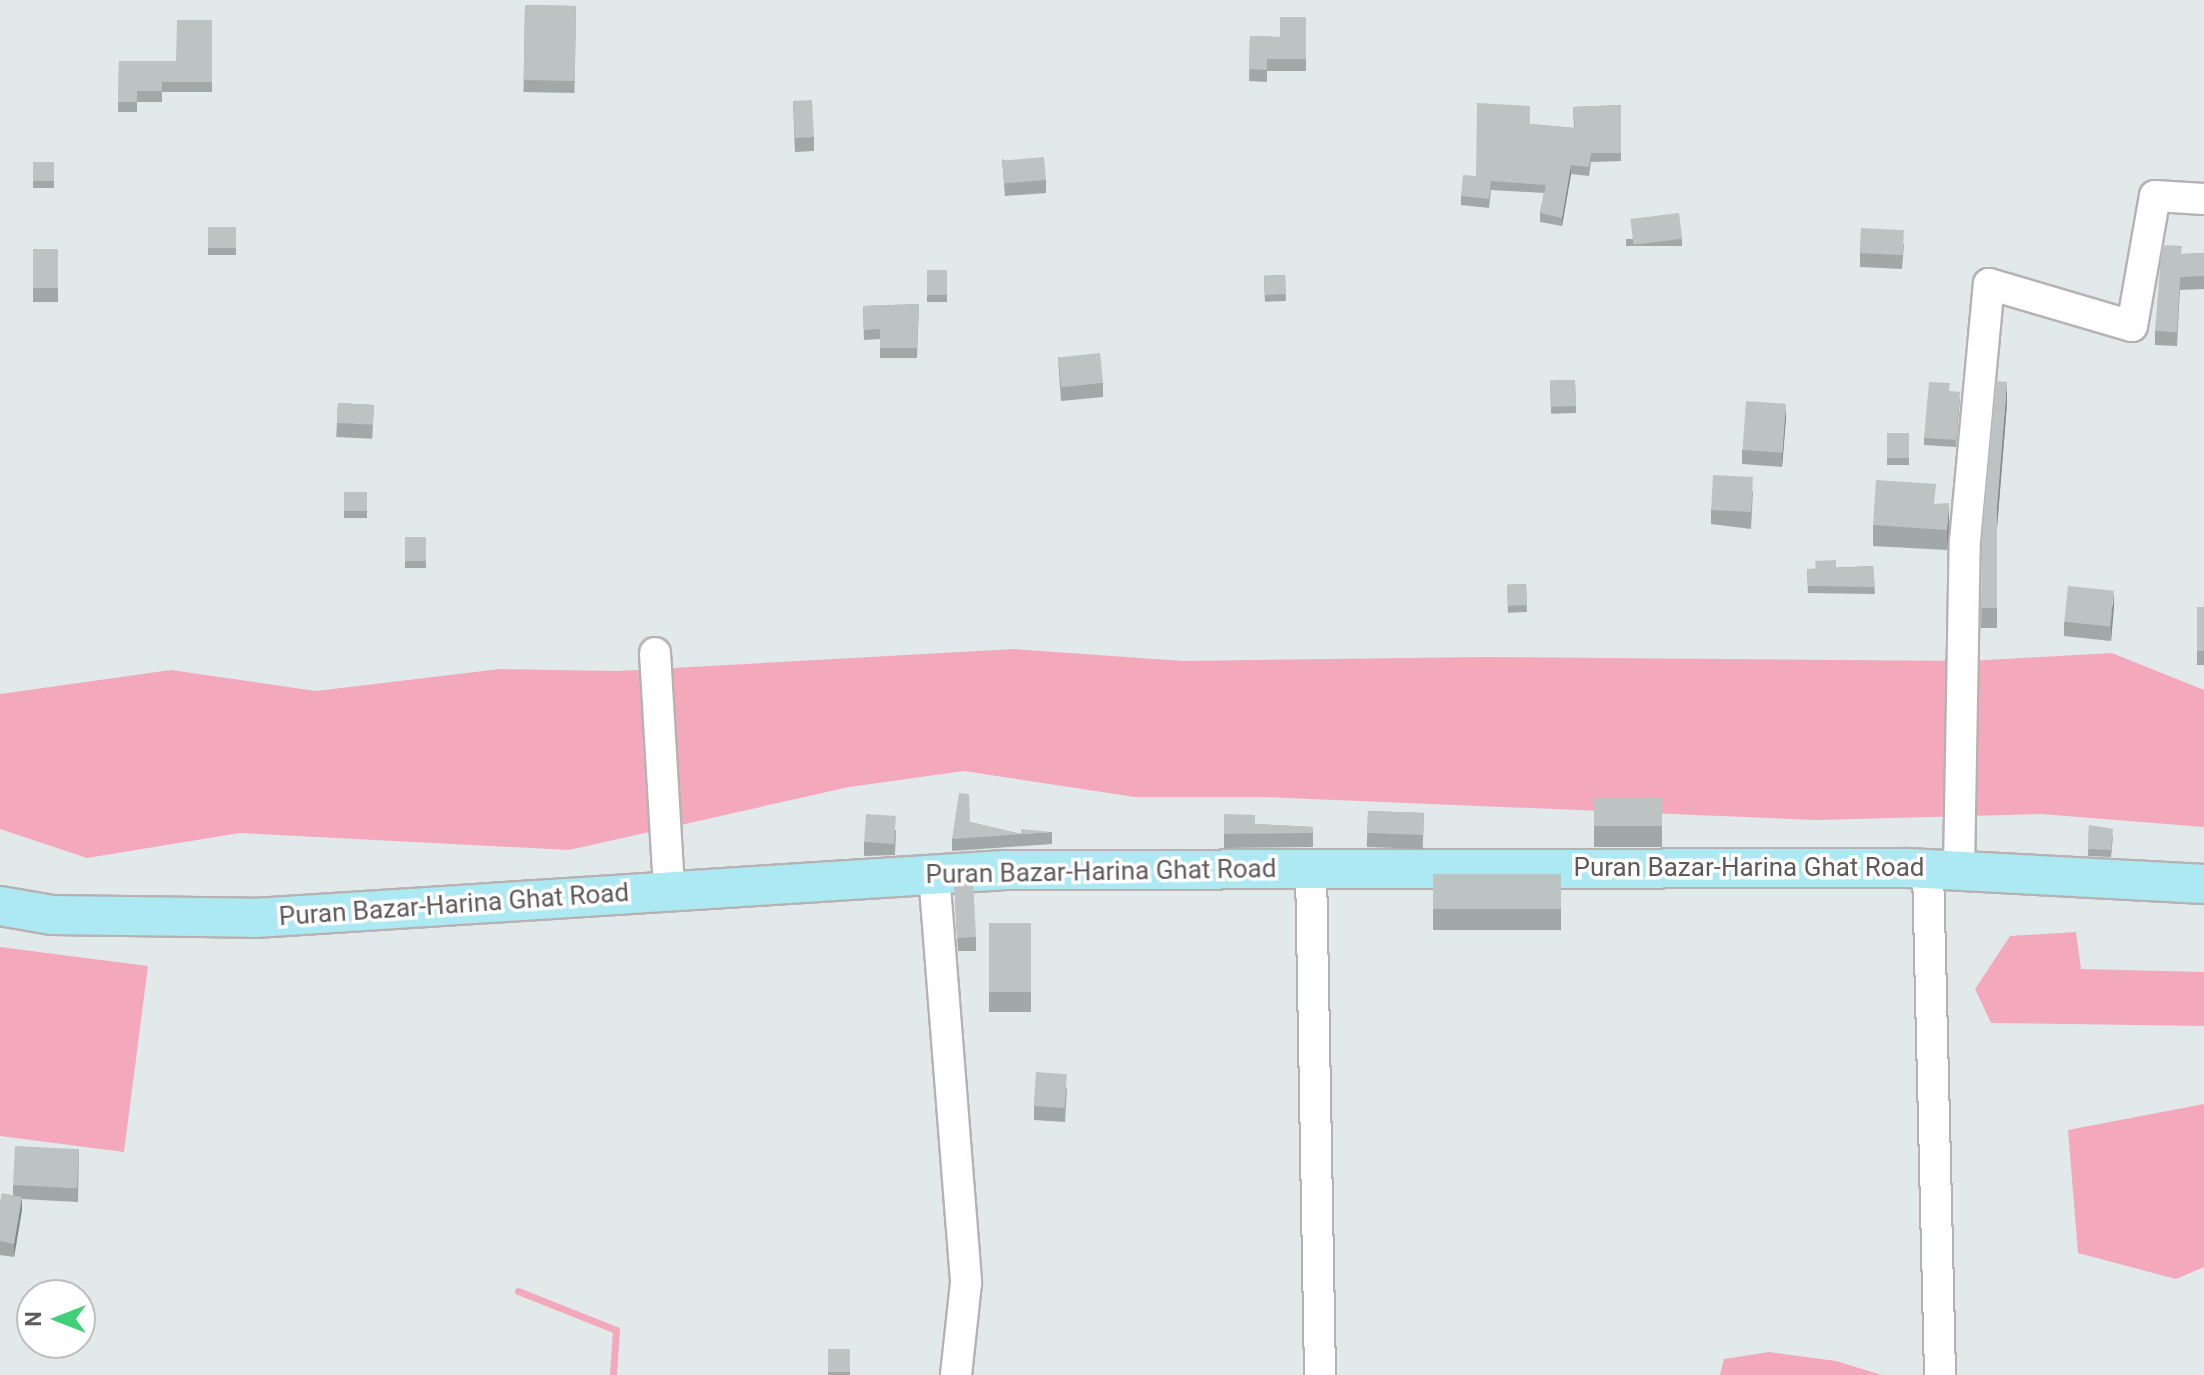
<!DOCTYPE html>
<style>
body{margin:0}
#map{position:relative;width:2204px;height:1375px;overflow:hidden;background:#e1e9ea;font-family:Roboto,sans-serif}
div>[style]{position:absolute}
.water>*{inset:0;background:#f3a9bb}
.stream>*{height:7px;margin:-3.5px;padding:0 3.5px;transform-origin:3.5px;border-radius:3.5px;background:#f3a9bb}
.roads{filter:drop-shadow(2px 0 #b7b1b2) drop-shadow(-2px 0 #b7b1b2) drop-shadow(0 2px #b7b1b2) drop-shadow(0 -2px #b7b1b2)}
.minor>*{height:30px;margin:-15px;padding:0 15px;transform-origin:15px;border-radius:15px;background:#fff}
.major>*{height:38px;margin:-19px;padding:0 19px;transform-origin:19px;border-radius:19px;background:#ade9f3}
.wall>*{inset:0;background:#a2a8a7;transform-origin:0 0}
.shaded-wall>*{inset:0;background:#848888}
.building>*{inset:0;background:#bcc3c2;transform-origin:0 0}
span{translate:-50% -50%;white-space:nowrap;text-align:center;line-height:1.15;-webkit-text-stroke:7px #fff;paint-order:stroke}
.street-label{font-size:26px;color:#60595a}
.north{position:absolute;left:16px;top:1279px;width:80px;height:80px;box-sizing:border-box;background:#fff;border:2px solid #bfbdbd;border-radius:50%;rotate:270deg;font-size:22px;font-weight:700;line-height:32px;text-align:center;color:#60595a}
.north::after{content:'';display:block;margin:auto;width:28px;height:36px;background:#40d178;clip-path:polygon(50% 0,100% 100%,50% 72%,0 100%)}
</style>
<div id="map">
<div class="water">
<i style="clip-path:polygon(1014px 649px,1183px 661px,1483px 657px,1969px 661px,2112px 653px,2204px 690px,2204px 827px,2041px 814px,1817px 820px,1262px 797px,1135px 797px,964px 771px,849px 787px,569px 850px,240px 833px,87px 858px,0 829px,0 694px,171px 670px,316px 691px,500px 669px,618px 671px)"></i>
<i style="clip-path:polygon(2076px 932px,2081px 969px,2204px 972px,2204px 1026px,1991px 1023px,1975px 989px,2010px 936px)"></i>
<i style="clip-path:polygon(0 947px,148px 966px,124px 1152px,0 1136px)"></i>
<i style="clip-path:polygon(2204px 1104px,2204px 1267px,2176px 1279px,2078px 1253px,2068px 1130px)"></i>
<i style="clip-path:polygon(1769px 1352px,1836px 1361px,1882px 1375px,1720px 1375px,1724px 1359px)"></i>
</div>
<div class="stream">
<i style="left:518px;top:1291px;width:105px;rotate:21.7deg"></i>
<i style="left:616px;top:1330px;width:45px;rotate:93.8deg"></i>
</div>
<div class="roads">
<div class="minor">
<i style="left:655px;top:653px;width:238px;rotate:86.6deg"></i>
<i style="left:1311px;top:869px;width:506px;rotate:88.98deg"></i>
<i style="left:1928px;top:869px;width:506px;rotate:88.64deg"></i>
<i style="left:1959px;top:870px;width:329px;rotate:-89deg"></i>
<i style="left:1965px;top:541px;width:258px;rotate:-84.7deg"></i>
<i style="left:1989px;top:284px;width:149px;rotate:16.4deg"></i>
<i style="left:2132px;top:326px;width:132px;rotate:-80deg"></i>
<i style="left:2155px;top:196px;width:49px;rotate:3.5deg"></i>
<i style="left:934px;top:874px;width:410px;rotate:85.5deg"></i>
<i style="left:966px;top:1283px;width:93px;rotate:96.2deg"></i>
</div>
<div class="major">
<i style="left:0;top:906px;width:53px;rotate:9.8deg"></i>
<i style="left:52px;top:915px;width:203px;rotate:0.8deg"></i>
<i style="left:255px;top:918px;width:752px;rotate:-3.66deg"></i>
<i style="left:1005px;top:870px;width:903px;rotate:-0.13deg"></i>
<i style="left:1908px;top:868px;width:296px;rotate:3.1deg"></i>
</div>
</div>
<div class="wall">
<i style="left:576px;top:6px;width:87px;height:51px;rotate:91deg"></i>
<i style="clip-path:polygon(1306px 17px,1306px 71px,1267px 71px,1267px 82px,1249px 81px,1250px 36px,1280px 37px)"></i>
<i style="clip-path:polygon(212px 20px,212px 92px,162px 92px,162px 102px,137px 102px,137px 112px,118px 112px,119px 61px,176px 61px)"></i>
<i style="clip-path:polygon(793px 102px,814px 137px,814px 151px,795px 152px)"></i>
<i style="clip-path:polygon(1621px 105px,1621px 161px,1591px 162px,1589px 176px,1571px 174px,1562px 226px,1540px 222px,1540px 213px,1544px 193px,1491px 190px,1489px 208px,1461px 205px,1461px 196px,1476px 176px,1530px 124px,1574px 128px,1573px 107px)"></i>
<i style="clip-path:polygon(1002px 159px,1046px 180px,1046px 193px,1005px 196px)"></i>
<i style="left:33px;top:162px;width:21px;height:26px"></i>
<i style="left:208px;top:227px;width:28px;height:28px"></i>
<i style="left:1682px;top:239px;width:7px;height:56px;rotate:90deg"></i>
<i style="clip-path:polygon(1904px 244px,1902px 269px,1860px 267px,1860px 253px)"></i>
<i style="left:33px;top:249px;width:25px;height:53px"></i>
<i style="clip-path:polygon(2204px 253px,2204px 289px,2180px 290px,2177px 346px,2155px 345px,2155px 331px,2182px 254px)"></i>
<i style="left:947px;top:270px;width:32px;height:20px;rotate:90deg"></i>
<i style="left:1285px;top:275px;width:26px;height:21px;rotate:88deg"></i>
<i style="clip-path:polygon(919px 304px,917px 358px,880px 358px,880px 339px,864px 340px,863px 306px)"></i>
<i style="clip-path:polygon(1058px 357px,1103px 383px,1103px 397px,1061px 401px)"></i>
<i style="left:1575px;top:380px;width:33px;height:25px;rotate:88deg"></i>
<i style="clip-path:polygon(1950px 391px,1960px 399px,1956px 447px,1924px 445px,1924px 438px)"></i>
<i style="left:338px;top:403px;width:36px;height:34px;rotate:3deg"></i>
<i style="clip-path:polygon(2007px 403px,1997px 528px,1997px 628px,1981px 628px,1983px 521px)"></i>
<i style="clip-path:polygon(1786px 418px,1782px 467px,1742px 464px,1742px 450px)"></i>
<i style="left:1887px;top:433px;width:22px;height:32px"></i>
<i style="clip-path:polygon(1753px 491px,1751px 529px,1711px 524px,1711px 510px)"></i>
<i style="left:344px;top:492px;width:23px;height:26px"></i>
<i style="clip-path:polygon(1949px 524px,1947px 550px,1873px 546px,1873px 525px)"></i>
<i style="left:405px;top:537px;width:21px;height:31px"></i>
<i style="clip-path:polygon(1873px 566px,1875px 594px,1808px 593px,1807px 569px)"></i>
<i style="left:1526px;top:584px;width:28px;height:19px;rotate:88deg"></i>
<i style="clip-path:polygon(2114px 605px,2111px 641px,2064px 636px,2064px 622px)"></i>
<i style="left:2197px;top:607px;width:7px;height:58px"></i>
<i style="left:1594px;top:798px;width:68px;height:49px"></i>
<i style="left:1368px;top:811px;width:56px;height:36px;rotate:2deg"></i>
<i style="clip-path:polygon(1224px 814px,1255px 824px,1313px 827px,1313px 847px,1224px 848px)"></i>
<i style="clip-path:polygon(970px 822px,1021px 834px,1052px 832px,1052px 844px,952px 851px,952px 839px)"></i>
<i style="clip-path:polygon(2089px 825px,2113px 836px,2111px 857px,2088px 856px)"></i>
<i style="clip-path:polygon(896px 830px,895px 855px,864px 856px,864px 842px)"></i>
<i style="left:1433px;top:874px;width:128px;height:56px"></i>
<i style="clip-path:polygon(954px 881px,976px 937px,976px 951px,958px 951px)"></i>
<i style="left:989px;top:923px;width:42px;height:89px"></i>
<i style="clip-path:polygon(1067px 1088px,1065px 1122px,1034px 1120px,1034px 1106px)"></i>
<i style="clip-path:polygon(79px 1149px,78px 1202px,22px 1199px,22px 1210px,14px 1257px,0 1255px,0 1202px,13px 1195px,13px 1185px)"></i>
<i style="left:828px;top:1349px;width:22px;height:26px"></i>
</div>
<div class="shaded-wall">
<i style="clip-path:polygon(1571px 165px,1571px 174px,1562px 226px,1562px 218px)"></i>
<i style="clip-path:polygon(2007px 382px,2007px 403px,1997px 528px,1997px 508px)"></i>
<i style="clip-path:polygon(1786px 404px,1786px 418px,1782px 467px,1782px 453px)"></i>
<i style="clip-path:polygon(1949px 503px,1949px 524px,1947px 550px,1947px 530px)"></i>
<i style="clip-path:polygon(2114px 591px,2114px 605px,2111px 641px,2111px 627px)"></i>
<i style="clip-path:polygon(22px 1197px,22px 1210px,14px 1257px,14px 1244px)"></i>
</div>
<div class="building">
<i style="left:576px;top:6px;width:75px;height:51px;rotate:91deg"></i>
<i style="clip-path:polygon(1280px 17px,1306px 17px,1306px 59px,1267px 59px,1267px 70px,1249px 69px,1250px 36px,1280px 37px)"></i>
<i style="clip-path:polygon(177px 20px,212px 20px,212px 82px,162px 82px,162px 91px,137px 91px,137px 102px,118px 102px,119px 61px,176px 61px)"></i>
<i style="left:812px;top:100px;width:37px;height:19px;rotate:87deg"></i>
<i style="clip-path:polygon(1477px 103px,1530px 106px,1530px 124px,1575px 128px,1573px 107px,1621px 105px,1621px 153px,1591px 153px,1589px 167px,1571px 165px,1562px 218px,1540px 213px,1546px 185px,1491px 181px,1489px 199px,1461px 196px,1463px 175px,1476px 176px)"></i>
<i style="left:1044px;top:157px;width:23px;height:42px;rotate:85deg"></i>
<i style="left:33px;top:162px;width:21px;height:19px"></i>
<i style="left:1679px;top:213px;width:26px;height:49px;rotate:83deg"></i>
<i style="left:208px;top:227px;width:28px;height:21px"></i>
<i style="left:1861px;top:228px;width:43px;height:25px;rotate:3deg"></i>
<i style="clip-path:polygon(2162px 245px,2182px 246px,2181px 254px,2204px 253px,2204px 276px,2180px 277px,2177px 332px,2155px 331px)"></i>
<i style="left:33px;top:249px;width:25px;height:39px"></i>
<i style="left:947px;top:270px;width:25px;height:20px;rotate:90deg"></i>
<i style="left:1285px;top:275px;width:19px;height:21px;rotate:87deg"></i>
<i style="clip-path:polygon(919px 304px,917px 348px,880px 348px,880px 329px,864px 330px,863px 306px)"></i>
<i style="left:1100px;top:353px;width:30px;height:42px;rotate:84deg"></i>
<i style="left:1575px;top:380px;width:26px;height:25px;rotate:88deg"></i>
<i style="clip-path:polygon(1996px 381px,2007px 382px,1997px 508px,1997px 608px,1981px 608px,1983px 521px)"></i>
<i style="clip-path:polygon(1929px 382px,1950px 383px,1949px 391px,1960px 392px,1956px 440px,1924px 438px)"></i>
<i style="left:1746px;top:401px;width:40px;height:49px;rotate:4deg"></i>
<i style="left:338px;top:403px;width:36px;height:20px;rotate:3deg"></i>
<i style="left:1887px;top:433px;width:22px;height:25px"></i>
<i style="left:1713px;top:475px;width:40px;height:35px;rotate:3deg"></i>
<i style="clip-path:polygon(1876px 480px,1936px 484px,1934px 504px,1949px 503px,1947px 530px,1873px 525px)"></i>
<i style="left:344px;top:492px;width:23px;height:19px"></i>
<i style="left:405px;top:537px;width:21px;height:24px"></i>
<i style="clip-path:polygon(1836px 560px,1836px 568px,1873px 566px,1875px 587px,1808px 586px,1807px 569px,1816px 569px,1815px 561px)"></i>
<i style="left:1526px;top:584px;width:21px;height:19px;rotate:87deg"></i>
<i style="left:2068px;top:586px;width:46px;height:36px;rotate:6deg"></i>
<i style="left:2197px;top:607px;width:7px;height:44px"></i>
<i style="clip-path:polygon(959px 793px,969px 794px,970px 822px,1021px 834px,1021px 829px,1052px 832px,952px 839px)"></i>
<i style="left:1594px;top:798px;width:68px;height:28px"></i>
<i style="left:1368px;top:811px;width:56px;height:22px;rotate:2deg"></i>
<i style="left:866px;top:814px;width:30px;height:28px;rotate:4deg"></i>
<i style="clip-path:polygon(1224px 814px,1255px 815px,1255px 824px,1313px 827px,1313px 833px,1224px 834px)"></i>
<i style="clip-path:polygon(2089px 825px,2113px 829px,2111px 850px,2088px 849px)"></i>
<i style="left:1433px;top:874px;width:128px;height:35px"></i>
<i style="left:973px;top:880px;width:57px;height:19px;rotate:87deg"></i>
<i style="left:989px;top:923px;width:42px;height:69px"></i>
<i style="left:1036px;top:1072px;width:31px;height:34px;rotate:4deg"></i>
<i style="left:15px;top:1146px;width:64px;height:39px;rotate:3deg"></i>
<i style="clip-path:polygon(2px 1193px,22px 1197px,14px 1244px,0 1241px,0 1202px)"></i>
<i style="left:828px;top:1349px;width:22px;height:23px"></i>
</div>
<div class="street-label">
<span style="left:1749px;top:868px">Puran Bazar-Harina Ghat Road</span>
<span style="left:1101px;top:872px;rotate:-1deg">Puran Bazar-Harina Ghat Road</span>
<span style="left:454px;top:905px;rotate:-4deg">Puran Bazar-Harina Ghat Road</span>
</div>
<div class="north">N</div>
</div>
